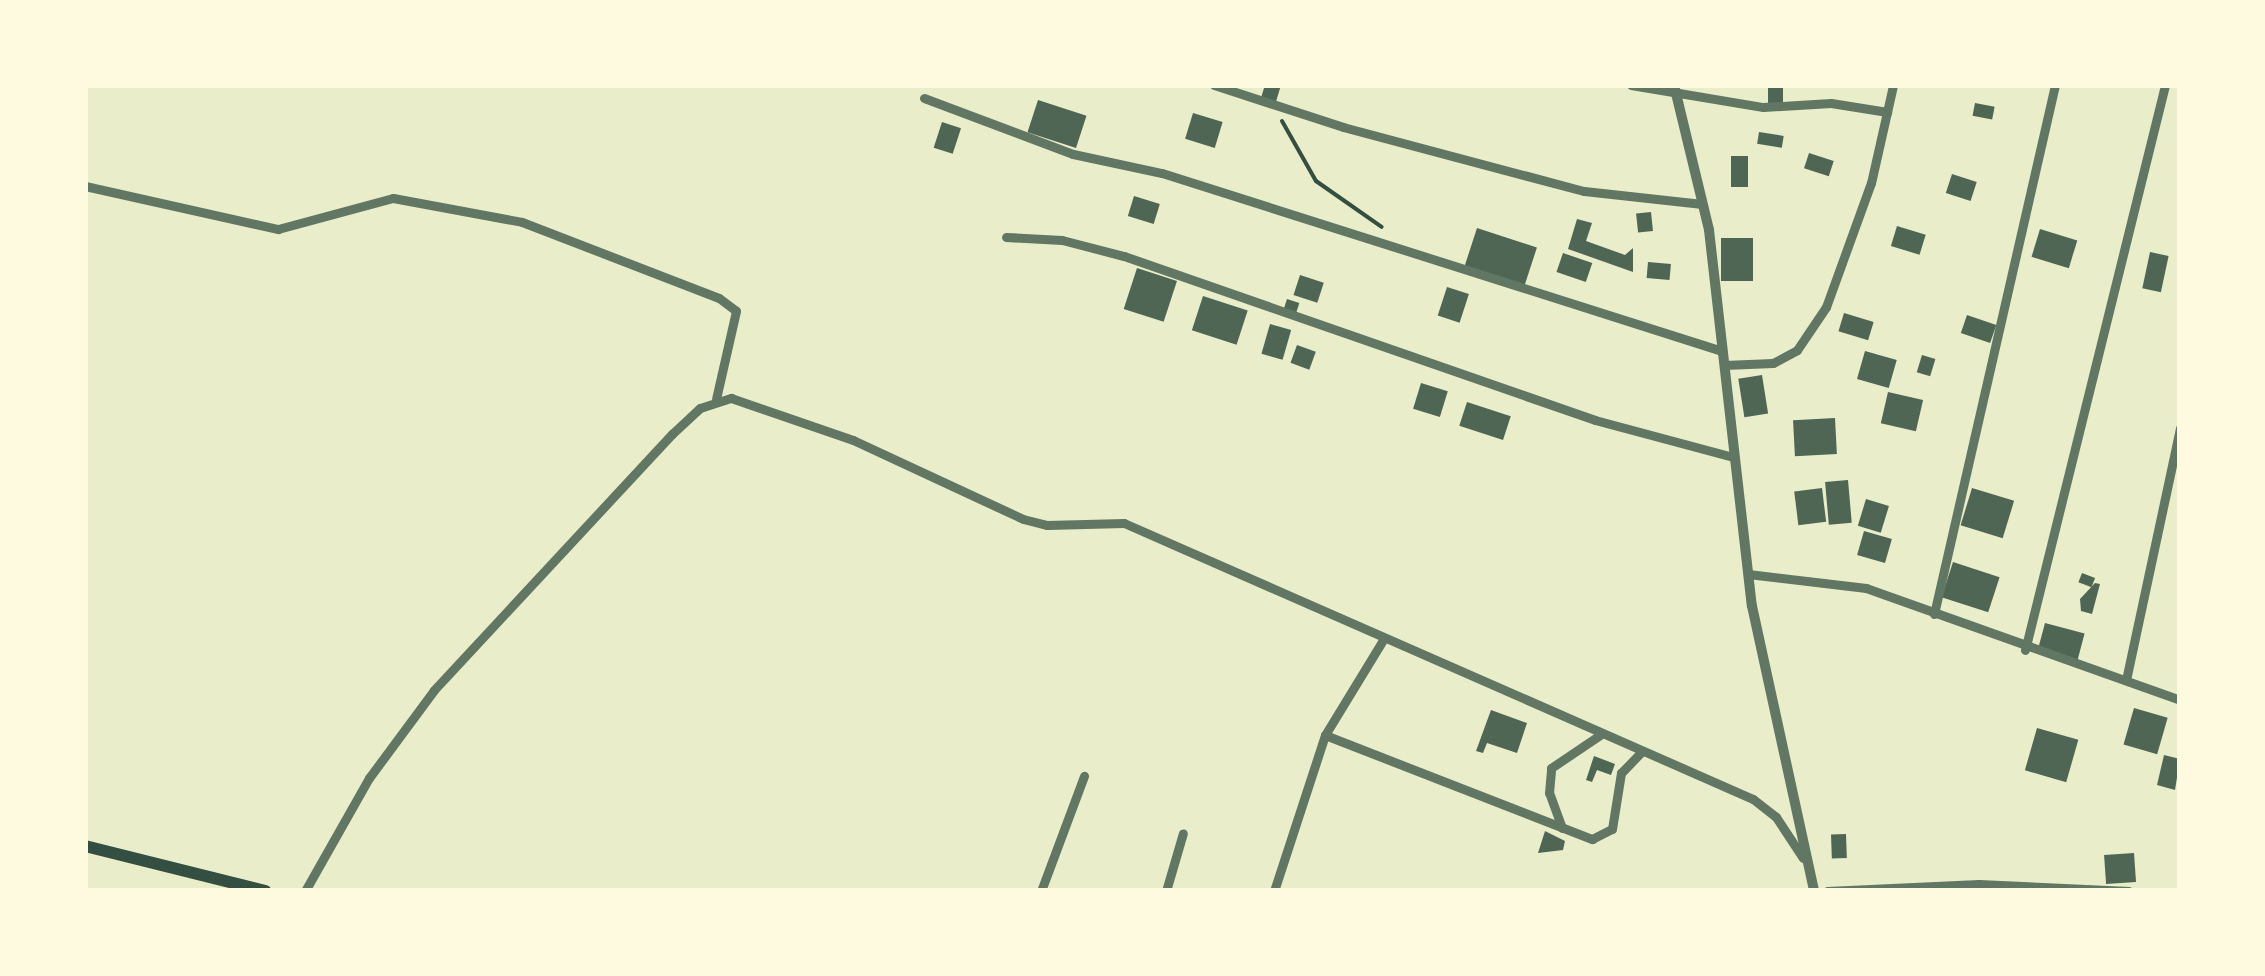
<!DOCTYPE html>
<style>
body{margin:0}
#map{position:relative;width:2265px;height:976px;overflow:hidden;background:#e9edc9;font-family:"Exo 2",sans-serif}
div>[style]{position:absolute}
.building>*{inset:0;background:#4f6655;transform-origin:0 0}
.path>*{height:4px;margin:-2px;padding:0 2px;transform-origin:2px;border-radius:2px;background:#344e41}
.minor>*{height:9px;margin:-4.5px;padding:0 4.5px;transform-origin:4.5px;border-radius:4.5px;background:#617663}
.tertiary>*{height:10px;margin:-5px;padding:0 5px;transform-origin:5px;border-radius:5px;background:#617663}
.primary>*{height:12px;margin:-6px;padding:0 6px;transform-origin:6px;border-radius:6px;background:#344e41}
span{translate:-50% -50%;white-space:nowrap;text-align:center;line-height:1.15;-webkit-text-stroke:8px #fefae0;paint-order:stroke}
.frame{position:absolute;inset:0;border:88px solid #fefae0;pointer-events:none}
</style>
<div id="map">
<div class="building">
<i style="clip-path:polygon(1265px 85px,1281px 85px,1275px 105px,1260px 101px)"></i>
<i style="left:1768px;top:85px;width:15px;height:24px"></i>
<i style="left:1038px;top:100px;width:51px;height:34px;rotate:18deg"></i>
<i style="left:1975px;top:103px;width:20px;height:13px;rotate:11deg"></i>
<i style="left:1193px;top:113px;width:31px;height:27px;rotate:17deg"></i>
<i style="left:942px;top:122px;width:20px;height:27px;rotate:18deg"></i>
<i style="left:1759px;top:132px;width:25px;height:12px;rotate:9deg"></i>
<i style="left:1809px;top:153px;width:26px;height:16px;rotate:18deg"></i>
<i style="left:1731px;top:156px;width:17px;height:31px"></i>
<i style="left:1952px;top:174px;width:26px;height:20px;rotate:18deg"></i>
<i style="left:1134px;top:196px;width:27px;height:21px;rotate:17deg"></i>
<i style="left:1651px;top:212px;width:19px;height:15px;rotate:84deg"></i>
<i style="clip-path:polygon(1577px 219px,1592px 223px,1586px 241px,1625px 255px,1633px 248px,1633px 272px,1568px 249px)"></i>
<i style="left:1897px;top:226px;width:30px;height:21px;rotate:17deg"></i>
<i style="left:1477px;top:228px;width:63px;height:40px;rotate:18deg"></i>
<i style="left:2040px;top:229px;width:39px;height:29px;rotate:17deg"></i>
<i style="left:1721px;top:238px;width:32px;height:43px"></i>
<i style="left:2150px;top:252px;width:19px;height:37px;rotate:12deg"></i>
<i style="left:1563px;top:253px;width:31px;height:20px;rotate:19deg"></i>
<i style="left:1648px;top:262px;width:23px;height:16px;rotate:5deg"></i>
<i style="left:1137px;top:268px;width:42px;height:43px;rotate:18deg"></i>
<i style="left:1300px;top:275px;width:25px;height:21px;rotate:18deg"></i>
<i style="left:1447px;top:287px;width:23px;height:30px;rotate:18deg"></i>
<i style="left:1203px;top:296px;width:47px;height:36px;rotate:18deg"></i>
<i style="left:1287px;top:299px;width:13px;height:10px;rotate:18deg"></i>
<i style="left:1844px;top:313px;width:31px;height:19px;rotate:17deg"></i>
<i style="left:1967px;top:315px;width:31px;height:19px;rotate:19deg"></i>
<i style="left:1270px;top:324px;width:22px;height:31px;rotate:16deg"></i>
<i style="left:1297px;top:345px;width:20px;height:19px;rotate:20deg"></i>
<i style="left:1865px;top:351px;width:33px;height:29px;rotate:16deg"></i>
<i style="left:1922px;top:355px;width:14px;height:18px;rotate:17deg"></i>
<i style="left:1762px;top:375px;width:39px;height:24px;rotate:81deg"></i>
<i style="left:1421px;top:383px;width:28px;height:27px;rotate:17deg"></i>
<i style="left:1888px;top:392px;width:36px;height:32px;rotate:13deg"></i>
<i style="left:1467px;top:402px;width:46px;height:25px;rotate:18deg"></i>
<i style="left:1835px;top:418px;width:36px;height:42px;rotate:87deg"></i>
<i style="left:1848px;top:480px;width:43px;height:23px;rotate:85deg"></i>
<i style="left:1822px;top:488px;width:34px;height:28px;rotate:83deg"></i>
<i style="left:1972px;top:488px;width:44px;height:39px;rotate:17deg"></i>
<i style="left:1866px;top:499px;width:24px;height:28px;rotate:17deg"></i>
<i style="left:1864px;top:531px;width:29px;height:25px;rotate:16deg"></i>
<i style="left:1953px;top:562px;width:49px;height:37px;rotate:18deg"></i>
<i style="left:2082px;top:573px;width:14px;height:10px;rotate:21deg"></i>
<i style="clip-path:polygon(2095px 583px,2100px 584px,2092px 614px,2081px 611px,2080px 599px)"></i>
<i style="left:2045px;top:623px;width:41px;height:28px;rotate:15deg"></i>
<i style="left:2134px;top:708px;width:35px;height:38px;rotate:16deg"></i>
<i style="clip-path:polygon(1491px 710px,1527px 723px,1517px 753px,1487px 743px,1483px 753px,1476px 751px)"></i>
<i style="left:2037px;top:728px;width:43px;height:44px;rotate:16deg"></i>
<i style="clip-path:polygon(2164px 755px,2180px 759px,2175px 790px,2157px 785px)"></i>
<i style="clip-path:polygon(1594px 756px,1615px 764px,1611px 775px,1597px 770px,1592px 782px,1586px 780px)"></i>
<i style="clip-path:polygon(1545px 831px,1565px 841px,1563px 850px,1538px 853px)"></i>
<i style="left:1846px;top:834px;width:24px;height:15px;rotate:88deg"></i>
<i style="left:2134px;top:853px;width:29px;height:30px;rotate:86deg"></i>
</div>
<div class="path">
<i style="left:1282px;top:121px;width:69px;rotate:60.5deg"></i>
<i style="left:1316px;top:181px;width:80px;rotate:34.9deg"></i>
</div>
<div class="minor">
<i style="left:1214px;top:85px;width:136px;rotate:18deg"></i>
<i style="left:1343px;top:127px;width:249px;rotate:14.9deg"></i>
<i style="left:1584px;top:191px;width:119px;rotate:6.3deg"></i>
<i style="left:1631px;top:85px;width:134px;rotate:9.5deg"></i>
<i style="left:1763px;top:107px;width:68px;rotate:-3.4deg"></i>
<i style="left:1831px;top:103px;width:57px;rotate:9.1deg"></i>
<i style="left:924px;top:98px;width:159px;rotate:20.6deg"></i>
<i style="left:1073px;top:154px;width:91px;rotate:12.1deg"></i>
<i style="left:1162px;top:173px;width:588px;rotate:17.63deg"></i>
<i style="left:85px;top:186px;width:198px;rotate:12.6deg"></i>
<i style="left:278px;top:229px;width:119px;rotate:-15.1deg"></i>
<i style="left:393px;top:198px;width:131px;rotate:10.5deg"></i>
<i style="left:522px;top:222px;width:211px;rotate:21.1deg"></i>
<i style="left:719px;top:298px;width:21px;rotate:37deg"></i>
<i style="left:736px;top:311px;width:90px;rotate:102.8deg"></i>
<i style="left:1006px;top:237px;width:56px;rotate:3.1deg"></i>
<i style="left:1062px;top:240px;width:64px;rotate:14.5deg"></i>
<i style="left:1124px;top:256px;width:499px;rotate:19.2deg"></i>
<i style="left:1595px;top:420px;width:143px;rotate:15deg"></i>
<i style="left:1724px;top:365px;width:49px;rotate:-2.3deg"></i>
<i style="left:1773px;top:363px;width:27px;rotate:-28deg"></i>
<i style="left:1797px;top:350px;width:52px;rotate:-56deg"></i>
<i style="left:1826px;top:307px;width:132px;rotate:-70.1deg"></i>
<i style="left:1871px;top:183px;width:100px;rotate:-77.3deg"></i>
<i style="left:1748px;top:574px;width:119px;rotate:6.8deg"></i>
<i style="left:1866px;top:588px;width:333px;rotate:19.6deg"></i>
<i style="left:1934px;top:614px;width:543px;rotate:-77.12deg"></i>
<i style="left:2025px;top:650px;width:582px;rotate:-76.08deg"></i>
<i style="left:2126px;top:680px;width:258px;rotate:-77.9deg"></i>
<i style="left:1325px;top:735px;width:287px;rotate:21.3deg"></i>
<i style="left:1592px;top:839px;width:22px;rotate:-27deg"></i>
<i style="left:1612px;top:829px;width:57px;rotate:-80.9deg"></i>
<i style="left:1621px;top:773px;width:29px;rotate:-46deg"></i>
<i style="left:1562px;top:828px;width:37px;rotate:-110deg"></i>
<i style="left:1549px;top:793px;width:25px;rotate:-85deg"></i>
<i style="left:1551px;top:768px;width:59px;rotate:-34deg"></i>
<i style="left:305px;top:891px;width:130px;rotate:-60.5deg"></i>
<i style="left:369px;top:778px;width:109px;rotate:-53.5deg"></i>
<i style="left:434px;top:690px;width:350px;rotate:-47.1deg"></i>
<i style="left:672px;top:434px;width:38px;rotate:-43deg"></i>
<i style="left:700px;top:408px;width:33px;rotate:-18deg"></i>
<i style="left:731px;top:398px;width:129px;rotate:19deg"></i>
<i style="left:853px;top:440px;width:187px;rotate:24.9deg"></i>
<i style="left:1023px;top:519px;width:25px;rotate:14deg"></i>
<i style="left:1047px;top:525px;width:77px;rotate:-1.5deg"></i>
<i style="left:1124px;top:523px;width:687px;rotate:23.69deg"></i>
<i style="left:1753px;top:799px;width:29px;rotate:38deg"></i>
<i style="left:1776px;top:817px;width:49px;rotate:56.6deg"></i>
<i style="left:1041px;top:891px;width:123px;rotate:-69.5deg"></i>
<i style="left:1166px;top:891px;width:60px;rotate:-73.7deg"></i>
<i style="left:1274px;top:891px;width:164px;rotate:-71.9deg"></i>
<i style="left:1325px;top:735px;width:111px;rotate:-58.6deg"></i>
<i style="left:1827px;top:891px;width:152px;rotate:-2.6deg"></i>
<i style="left:1979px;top:884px;width:150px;rotate:2.7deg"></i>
</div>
<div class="tertiary">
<i style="left:1674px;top:85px;width:149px;rotate:76.4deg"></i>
<i style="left:1709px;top:230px;width:378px;rotate:83.5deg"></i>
<i style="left:1752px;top:606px;width:292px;rotate:77.7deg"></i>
</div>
<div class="primary">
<i style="left:85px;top:846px;width:186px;rotate:14deg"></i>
</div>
<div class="frame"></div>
</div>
